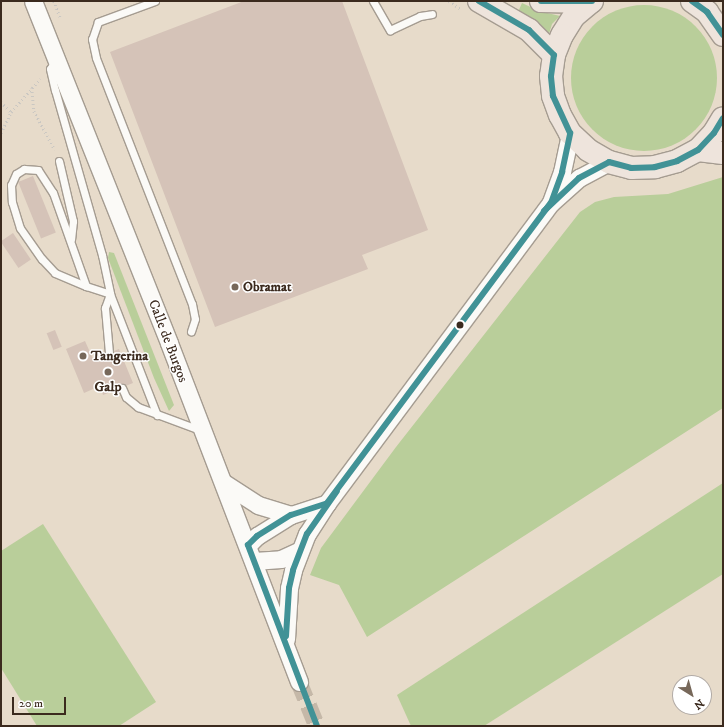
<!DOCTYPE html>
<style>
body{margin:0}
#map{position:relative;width:724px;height:727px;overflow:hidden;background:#e7dbca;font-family:"IM FELL DW Pica",serif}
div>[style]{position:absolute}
.green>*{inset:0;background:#b9ce9a}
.round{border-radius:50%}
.building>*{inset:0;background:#d5c3b8;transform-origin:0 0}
.tertiary-tunnel>*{height:17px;margin-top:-8.5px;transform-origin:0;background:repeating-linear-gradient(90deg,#c5b8a8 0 17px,transparent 0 25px)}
.path>*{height:2.5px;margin-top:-1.25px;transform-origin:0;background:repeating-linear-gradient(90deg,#cac7c2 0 1px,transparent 0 4px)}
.roads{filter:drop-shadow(1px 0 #a59c91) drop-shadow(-1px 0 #a59c91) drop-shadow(0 1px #a59c91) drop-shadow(0 -1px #a59c91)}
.service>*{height:7px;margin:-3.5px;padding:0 3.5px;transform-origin:3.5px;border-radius:3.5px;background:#fbfaf7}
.tertiary>*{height:17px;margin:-8.5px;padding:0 8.5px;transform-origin:8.5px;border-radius:8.5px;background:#fbfaf7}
.primary>*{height:22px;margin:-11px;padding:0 11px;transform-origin:11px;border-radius:11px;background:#eee4dc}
.bus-1>*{height:6px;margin:-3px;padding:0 3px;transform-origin:3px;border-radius:3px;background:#419296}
.dots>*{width:11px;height:11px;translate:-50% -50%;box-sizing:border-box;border:2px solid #fff;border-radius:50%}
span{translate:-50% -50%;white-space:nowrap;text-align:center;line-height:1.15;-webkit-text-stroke:3px #fff;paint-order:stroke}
.poi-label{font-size:14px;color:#3b2a1e;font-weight:700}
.left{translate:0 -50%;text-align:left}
.street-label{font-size:14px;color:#3b2a1e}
.frame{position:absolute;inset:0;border:2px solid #3b2a1e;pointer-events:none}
.north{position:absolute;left:672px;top:675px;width:40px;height:40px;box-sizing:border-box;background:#fff;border:1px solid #b1aaa5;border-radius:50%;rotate:143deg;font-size:11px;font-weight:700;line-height:16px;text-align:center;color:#3b2a1e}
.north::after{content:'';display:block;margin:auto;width:14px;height:18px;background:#77685a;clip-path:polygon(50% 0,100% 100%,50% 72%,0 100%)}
.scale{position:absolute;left:12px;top:697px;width:54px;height:18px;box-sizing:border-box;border:2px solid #3b2a1e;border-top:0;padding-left:5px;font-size:12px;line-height:14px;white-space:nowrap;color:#3b2a1e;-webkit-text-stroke:3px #fff;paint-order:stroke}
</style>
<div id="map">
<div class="green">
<i style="clip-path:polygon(522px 3px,539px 11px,560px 16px,552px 24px,549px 34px,518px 12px)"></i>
<i class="round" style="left:571px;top:5px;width:146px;height:146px"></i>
<i style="clip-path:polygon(723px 177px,723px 408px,367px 637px,339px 585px,310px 575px,321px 548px,396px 447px,580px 212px,595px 202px,614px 197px,668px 194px)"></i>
<i style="clip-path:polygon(109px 252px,114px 253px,174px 405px,169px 411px,154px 378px,108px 258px)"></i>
<i style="clip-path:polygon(723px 483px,723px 574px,484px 726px,411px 726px,397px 695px)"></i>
<i style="clip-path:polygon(43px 524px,156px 702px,119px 726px,37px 726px,1px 668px,1px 551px)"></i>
</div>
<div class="building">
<i style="clip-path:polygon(244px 1px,342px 1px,428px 230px,362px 255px,368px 269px,215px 327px,110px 52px)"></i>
<i style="left:33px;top:176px;width:61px;height:16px;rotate:68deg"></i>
<i style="left:13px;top:233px;width:32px;height:15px;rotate:56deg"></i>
<i style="left:55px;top:330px;width:18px;height:9px;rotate:68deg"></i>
<i style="clip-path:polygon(85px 341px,93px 359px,119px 349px,133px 383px,103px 395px,100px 386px,84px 393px,66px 349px)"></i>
</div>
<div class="tertiary-tunnel">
<i style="left:299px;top:682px;width:48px;rotate:67.8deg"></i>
</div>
<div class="path">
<i style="left:54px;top:1px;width:17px;rotate:69deg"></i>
<i style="left:449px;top:1px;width:14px;rotate:34deg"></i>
<i style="left:32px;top:88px;width:23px;rotate:85deg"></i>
<i style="left:34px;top:111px;width:44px;rotate:61.7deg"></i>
<i style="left:1px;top:102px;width:14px;rotate:45deg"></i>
<i style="left:1px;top:133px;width:23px;rotate:-65deg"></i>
<i style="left:11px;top:112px;width:44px;rotate:-48.7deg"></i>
</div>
<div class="roads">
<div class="service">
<i style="left:155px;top:1px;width:61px;rotate:159.8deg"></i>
<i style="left:98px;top:22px;width:18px;rotate:109deg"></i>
<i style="left:92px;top:39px;width:19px;rotate:78deg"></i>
<i style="left:96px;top:58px;width:264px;rotate:68.7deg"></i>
<i style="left:192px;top:304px;width:15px;rotate:79deg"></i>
<i style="left:195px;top:319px;width:13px;rotate:108deg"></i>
<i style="left:373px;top:1px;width:34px;rotate:60deg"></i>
<i style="left:390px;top:30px;width:33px;rotate:-25deg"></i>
<i style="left:420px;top:16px;width:12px;rotate:-9deg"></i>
<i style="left:55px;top:61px;width:9px;rotate:122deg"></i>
<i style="left:50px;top:69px;width:22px;rotate:77deg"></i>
<i style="left:55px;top:90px;width:172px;rotate:74.1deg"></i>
<i style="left:102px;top:255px;width:40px;rotate:78deg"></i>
<i style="left:110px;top:294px;width:15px;rotate:110deg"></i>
<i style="left:105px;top:308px;width:45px;rotate:84.9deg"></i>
<i style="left:59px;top:161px;width:62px;rotate:76.9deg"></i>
<i style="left:73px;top:221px;width:18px;rotate:96deg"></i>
<i style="left:86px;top:286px;width:99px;rotate:-109.5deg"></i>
<i style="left:53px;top:193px;width:27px;rotate:-123deg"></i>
<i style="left:38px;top:170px;width:14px;rotate:-176deg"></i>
<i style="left:24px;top:169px;width:9px;rotate:148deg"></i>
<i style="left:16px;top:174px;width:12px;rotate:114deg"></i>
<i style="left:11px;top:185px;width:17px;rotate:87deg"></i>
<i style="left:12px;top:202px;width:27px;rotate:73deg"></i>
<i style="left:20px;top:228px;width:38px;rotate:55deg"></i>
<i style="left:42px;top:259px;width:19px;rotate:47deg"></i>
<i style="left:55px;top:273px;width:34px;rotate:23deg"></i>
<i style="left:86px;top:286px;width:25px;rotate:18deg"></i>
<i style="left:110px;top:294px;width:130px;rotate:68.8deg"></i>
<i style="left:122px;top:388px;width:10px;rotate:66deg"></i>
<i style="left:126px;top:397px;width:16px;rotate:40deg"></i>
<i style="left:138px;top:407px;width:66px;rotate:20.4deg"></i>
</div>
<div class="tertiary">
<i style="left:33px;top:1px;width:368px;rotate:68.3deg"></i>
<i style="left:169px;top:343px;width:363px;rotate:69deg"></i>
<i style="left:551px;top:202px;width:32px;rotate:-70deg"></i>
<i style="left:562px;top:172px;width:40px;rotate:-78deg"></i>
<i style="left:224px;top:483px;width:40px;rotate:32.9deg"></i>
<i style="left:258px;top:505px;width:34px;rotate:17deg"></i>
<i style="left:248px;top:545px;width:13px;rotate:-45deg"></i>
<i style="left:257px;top:536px;width:40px;rotate:-32deg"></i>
<i style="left:291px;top:515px;width:38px;rotate:-18deg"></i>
<i style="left:254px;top:561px;width:27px;rotate:-4deg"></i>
<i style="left:281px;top:559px;width:21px;rotate:-25deg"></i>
<i style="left:286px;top:639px;width:51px;rotate:-86.6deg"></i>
<i style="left:289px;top:588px;width:18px;rotate:-77deg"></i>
<i style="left:293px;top:570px;width:39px;rotate:-69deg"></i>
<i style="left:307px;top:534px;width:37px;rotate:-57deg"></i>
<i style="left:327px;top:503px;width:374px;rotate:-53.3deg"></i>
<i style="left:551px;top:203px;width:38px;rotate:-42deg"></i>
<i style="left:579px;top:178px;width:34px;rotate:-28deg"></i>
</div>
<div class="primary">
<i style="left:479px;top:1px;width:58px;rotate:30.1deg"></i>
<i style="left:529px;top:30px;width:35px;rotate:45deg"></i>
<i style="left:541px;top:1px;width:50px;rotate:1.1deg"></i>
<i style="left:592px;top:1px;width:23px;rotate:140deg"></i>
<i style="left:574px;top:16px;width:22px;rotate:122deg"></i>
<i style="left:562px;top:35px;width:22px;rotate:112deg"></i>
<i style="left:554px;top:55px;width:21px;rotate:98deg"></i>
<i style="left:551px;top:76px;width:20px;rotate:84deg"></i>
<i style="left:553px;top:96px;width:20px;rotate:70deg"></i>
<i style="left:560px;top:115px;width:21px;rotate:61deg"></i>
<i style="left:570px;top:133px;width:25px;rotate:43deg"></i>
<i style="left:588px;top:150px;width:24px;rotate:30deg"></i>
<i style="left:609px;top:162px;width:23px;rotate:15deg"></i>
<i style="left:631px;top:168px;width:24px;rotate:-2deg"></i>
<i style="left:655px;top:167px;width:23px;rotate:-15deg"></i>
<i style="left:677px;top:161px;width:24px;rotate:-28deg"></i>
<i style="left:698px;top:150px;width:23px;rotate:-47deg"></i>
<i style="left:714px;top:133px;width:17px;rotate:-59deg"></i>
<i style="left:692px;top:1px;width:19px;rotate:36deg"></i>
<i style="left:707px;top:12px;width:28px;rotate:55deg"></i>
<i style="left:698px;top:150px;width:25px;rotate:7deg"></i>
</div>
</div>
<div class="bus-1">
<i style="left:541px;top:1px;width:51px"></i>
<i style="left:692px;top:1px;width:19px;rotate:36deg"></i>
<i style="left:707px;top:12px;width:28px;rotate:55deg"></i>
<i style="left:544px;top:211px;width:48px;rotate:-43.3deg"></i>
<i style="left:579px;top:178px;width:34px;rotate:-28deg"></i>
<i style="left:609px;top:162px;width:23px;rotate:15deg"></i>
<i style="left:631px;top:168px;width:24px;rotate:-2deg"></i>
<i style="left:655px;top:167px;width:23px;rotate:-15deg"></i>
<i style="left:677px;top:161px;width:24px;rotate:-28deg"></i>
<i style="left:698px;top:150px;width:23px;rotate:-47deg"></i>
<i style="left:714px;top:133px;width:17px;rotate:-59deg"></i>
<i style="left:286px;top:636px;width:48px;rotate:-86.4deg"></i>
<i style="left:289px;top:588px;width:18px;rotate:-77deg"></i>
<i style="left:293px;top:570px;width:39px;rotate:-69deg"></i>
<i style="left:307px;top:534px;width:52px;rotate:-55.1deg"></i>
<i style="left:317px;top:726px;width:194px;rotate:-110.9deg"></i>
<i style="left:248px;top:545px;width:13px;rotate:-45deg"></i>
<i style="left:257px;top:536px;width:40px;rotate:-32deg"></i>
<i style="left:291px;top:515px;width:38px;rotate:-18deg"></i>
<i style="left:327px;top:503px;width:374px;rotate:-53.3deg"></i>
<i style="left:551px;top:203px;width:33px;rotate:-70deg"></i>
<i style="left:562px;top:172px;width:40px;rotate:-78deg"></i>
<i style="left:570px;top:133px;width:41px;rotate:-114.7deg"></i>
<i style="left:553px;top:96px;width:20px;rotate:-96deg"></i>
<i style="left:551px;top:76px;width:21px;rotate:-82deg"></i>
<i style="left:554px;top:55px;width:35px;rotate:-135deg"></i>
<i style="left:529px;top:30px;width:58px;rotate:-149.9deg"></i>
</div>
<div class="dots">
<i style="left:235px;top:287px;background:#77685a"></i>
<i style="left:460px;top:325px;background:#3b2a1e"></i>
<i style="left:83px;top:356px;background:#77685a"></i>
<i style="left:108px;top:372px;background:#77685a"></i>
</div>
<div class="poi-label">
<span class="left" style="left:243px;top:287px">Obramat</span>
<span class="left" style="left:91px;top:356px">Tangerina</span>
<span style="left:108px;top:387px">Galp</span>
</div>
<div class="street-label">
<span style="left:168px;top:341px;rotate:69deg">Calle de Burgos</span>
</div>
<div class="frame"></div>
<div class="north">N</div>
<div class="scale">20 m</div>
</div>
